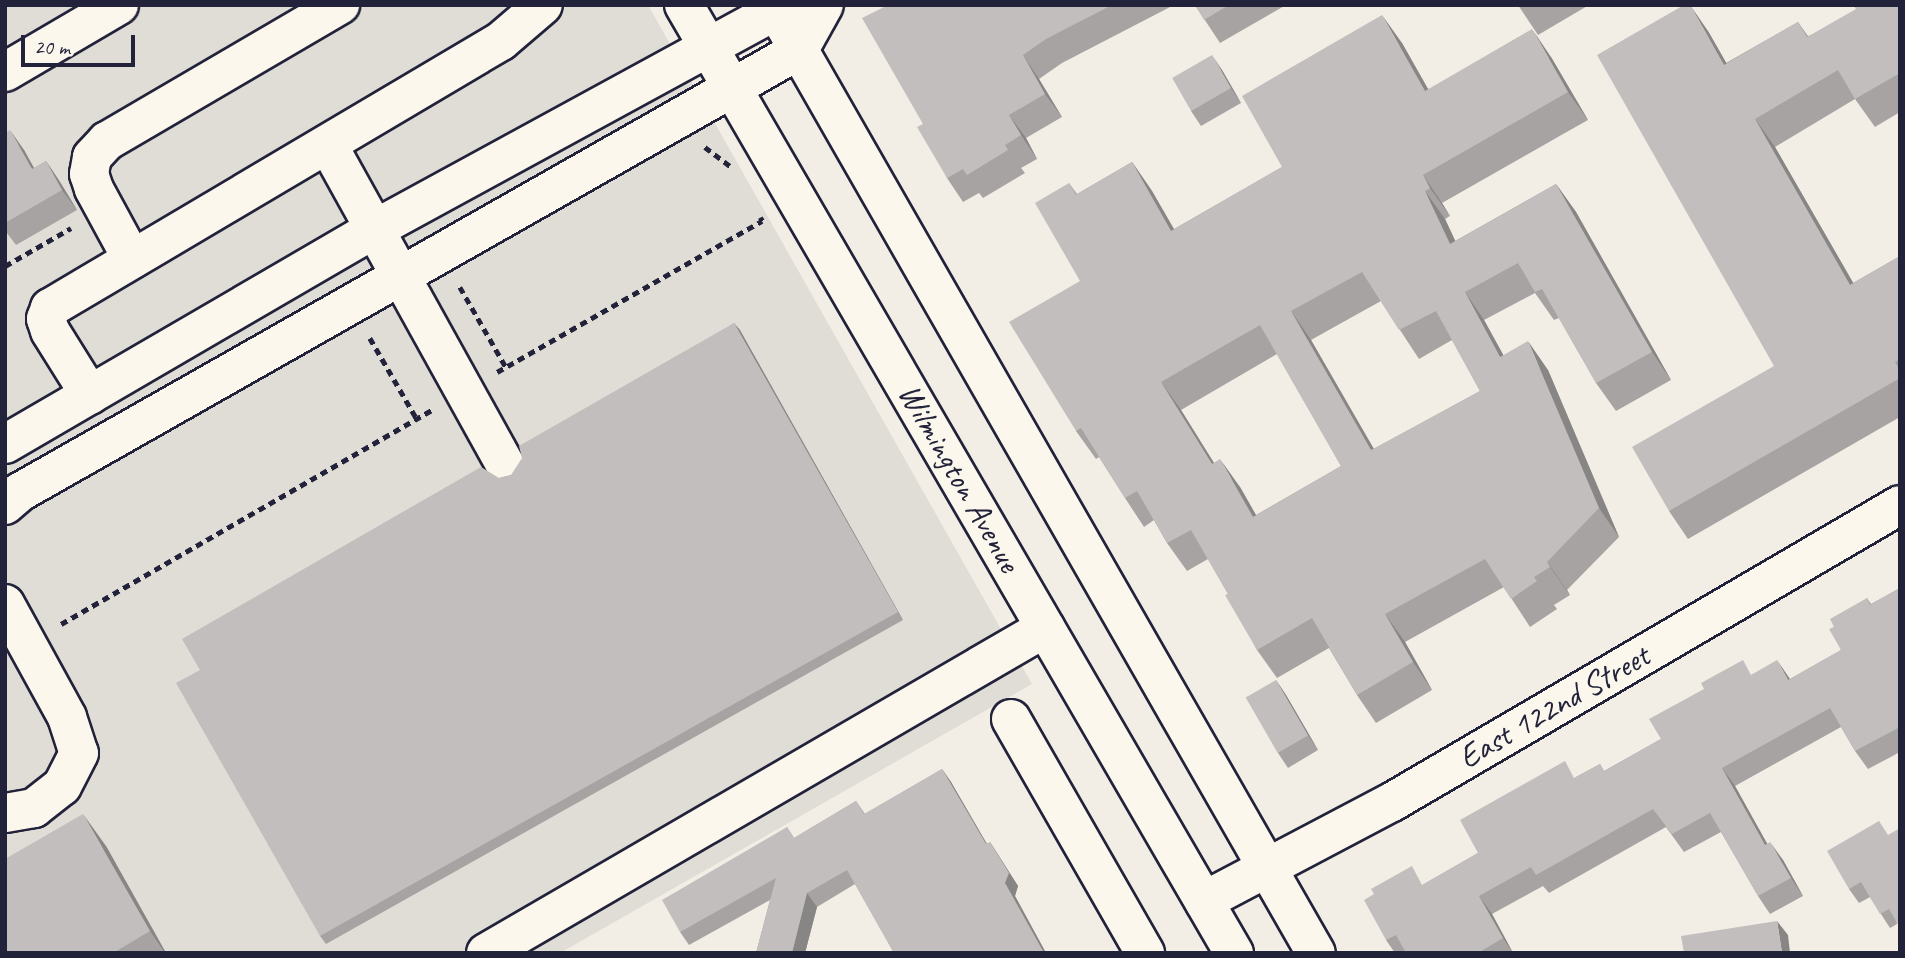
<!DOCTYPE html>
<style>
body{margin:0}
#map{position:relative;width:1905px;height:958px;overflow:hidden;background:#f2eee5;font-family:Caveat,sans-serif}
div>[style]{position:absolute}
.built>*{inset:0;background:#e0dcd6}
.path>*{height:4.5px;margin-top:-2.25px;transform-origin:0;background:repeating-linear-gradient(90deg,#22223b 0 7px,transparent 0 12px)}
.roads{filter:drop-shadow(2px 0 #22223b) drop-shadow(-2px 0 #22223b) drop-shadow(0 2px #22223b) drop-shadow(0 -2px #22223b)}
.minor>*{height:38px;margin:-19px;padding:0 19px;transform-origin:19px;border-radius:19px;background:#fbf7ec}
.major>*{height:38px;margin:-19px;padding:0 19px;transform-origin:19px;border-radius:19px;background:#fbf7ec}
.wall>*{inset:0;background:#a7a3a3}
.shaded-wall>*{inset:0;background:#888585}
.building>*{inset:0;background:#c2bebe;transform-origin:0 0}
span{translate:-50% -50%;white-space:nowrap;text-align:center;line-height:1.15;-webkit-text-stroke:5px #fbf7ec;paint-order:stroke}
.street-label{font-size:33px;color:#22223b}
.frame{position:absolute;inset:0;border:7px solid #22223b;pointer-events:none}
.scale{position:absolute;left:21px;top:35px;width:114px;height:32px;box-sizing:border-box;border:4px solid #22223b;border-top:0;padding-left:9px;font-size:21px;line-height:24px;white-space:nowrap;color:#22223b;-webkit-text-stroke:5px #fbf7ec;paint-order:stroke}
</style>
<div id="map">
<div class="built">
<i style="clip-path:polygon(5px 5px,648px 5px,1032px 684px,560px 953px,5px 953px)"></i>
</div>
<div class="path">
<i style="left:705px;top:147px;width:34px;rotate:37deg"></i>
<i style="left:5px;top:266px;width:76px;rotate:-29.9deg"></i>
<i style="left:460px;top:287px;width:92px;rotate:60.1deg"></i>
<i style="left:370px;top:338px;width:94px;rotate:59.9deg"></i>
<i style="left:497px;top:372px;width:305px;rotate:-29.7deg"></i>
<i style="left:762px;top:221px;width:4px;rotate:-117deg"></i>
<i style="left:61px;top:624px;width:428px;rotate:-30deg"></i>
</div>
<div class="roads">
<div class="minor">
<i style="left:5px;top:72px;width:132px;rotate:-30.4deg"></i>
<i style="left:328px;top:145px;width:365px;rotate:61deg"></i>
<i style="left:132px;top:259px;width:80px;rotate:-118.5deg"></i>
<i style="left:94px;top:189px;width:16px;rotate:-108deg"></i>
<i style="left:89px;top:174px;width:17px;rotate:-80deg"></i>
<i style="left:92px;top:157px;width:22px;rotate:-47deg"></i>
<i style="left:107px;top:141px;width:270px;rotate:-30.3deg"></i>
<i style="left:90px;top:395px;width:75px;rotate:-122deg"></i>
<i style="left:50px;top:331px;width:13px;rotate:-108deg"></i>
<i style="left:46px;top:319px;width:12px;rotate:-70deg"></i>
<i style="left:50px;top:308px;width:524px;rotate:-30.63deg"></i>
<i style="left:501px;top:41px;width:55px;rotate:-40.6deg"></i>
<i style="left:5px;top:444px;width:428px;rotate:-30.2deg"></i>
<i style="left:375px;top:229px;width:468px;rotate:-28.6deg"></i>
<i style="left:5px;top:505px;width:20px;rotate:-41deg"></i>
<i style="left:20px;top:492px;width:896px;rotate:-29.57deg"></i>
<i style="left:799px;top:50px;width:51px;rotate:-60.9deg"></i>
<i style="left:5px;top:604px;width:129px;rotate:61.2deg"></i>
<i style="left:67px;top:717px;width:38px;rotate:72deg"></i>
<i style="left:79px;top:753px;width:37px;rotate:117deg"></i>
<i style="left:62px;top:786px;width:36px;rotate:142deg"></i>
<i style="left:34px;top:808px;width:29px;rotate:170deg"></i>
<i style="left:1011px;top:719px;width:270px;rotate:60.2deg"></i>
<i style="left:1204px;top:901px;width:212px;rotate:-27.8deg"></i>
<i style="left:1392px;top:802px;width:588px;rotate:-30.31deg"></i>
<i style="left:486px;top:953px;width:647px;rotate:-30.17deg"></i>
</div>
<div class="major">
<i style="left:684px;top:5px;width:1096px;rotate:59.88deg"></i>
<i style="left:773px;top:5px;width:1092px;rotate:60.2deg"></i>
</div>
</div>
<div class="wall">
<i style="clip-path:polygon(888px 5px,1174px 5px,1062px 63px,1039px 79px,1062px 117px,1026px 138px,1037px 159px,1021px 168px,1025px 173px,983px 198px,979px 193px,963px 202px,947px 178px,923px 124px)"></i>
<i style="clip-path:polygon(1195px 5px,1286px 5px,1220px 43px)"></i>
<i style="clip-path:polygon(1518px 5px,1589px 5px,1538px 35px)"></i>
<i style="clip-path:polygon(1900px 5px,1900px 112px,1875px 127px,1855px 99px,1775px 147px,1853px 283px,1900px 256px,1900px 417px,1688px 539px,1669px 511px,1774px 366px,1708px 31px,1726px 63px,1798px 22px,1808px 36px)"></i>
<i style="clip-path:polygon(evenodd,1402px 43px,1428px 89px,1551px 57px,1588px 120px,1442px 203px,1450px 216px,1445px 219px,1455px 241px,1556px 184px,1576px 212px,1671px 380px,1616px 411px,1596px 383px,1559px 318px,1554px 320px,1535px 293px,1484px 320px,1503px 355px,1548px 370px,1619px 537px,1567px 590px,1570px 595px,1554px 605px,1557px 609px,1530px 627px,1504px 587px,1405px 642px,1432px 690px,1376px 723px,1357px 695px,1329px 648px,1277px 678px,1257px 650px,1228px 594px,1208px 559px,1187px 571px,1167px 543px,1154px 520px,1144px 527px,1125px 498px,1099px 457px,1096px 459px,1076px 431px,1080px 281px,1069px 183px,1077px 194px,1132px 162px,1152px 191px,1174px 229px,1282px 167px,1402px 43px,1381px 301px,1419px 359px,1452px 340px,1480px 391px,1374px 449px,1311px 340px,1381px 301px,1402px 43px,1277px 354px,1341px 466px,1256px 515px,1240px 487px,1214px 463px,1181px 410px,1277px 354px)"></i>
<i style="clip-path:polygon(1222px 70px,1241px 103px,1201px 126px,1191px 111px)"></i>
<i style="clip-path:polygon(5px 133px,24px 150px,34px 168px,46px 161px,60px 182px,77px 210px,16px 245px,7px 233px,5px 234px)"></i>
<i style="clip-path:polygon(734px 323px,903px 620px,326px 944px,320px 936px,499px 478px,511px 475px)"></i>
<i style="clip-path:polygon(1900px 588px,1900px 752px,1868px 769px,1855px 751px,1841px 727px,1735px 786px,1767px 844px,1783px 860px,1803px 896px,1770px 914px,1758px 896px,1721px 832px,1684px 852px,1666px 827px,1549px 893px,1543px 886px,1492px 914px,1513px 953px,1395px 953px,1386px 940px,1424px 884px,1478px 853px,1576px 777px,1600px 764px,1604px 771px,1661px 739px,1753px 674px,1790px 679px,1841px 650px,1834px 627px,1867px 598px,1871px 604px)"></i>
<i style="clip-path:polygon(1276px 680px,1286px 695px,1318px 750px,1288px 768px,1278px 753px)"></i>
<i style="clip-path:polygon(942px 769px,951px 782px,987px 844px,990px 842px,1018px 886px,1015px 896px,1046px 953px,894px 953px,855px 884px,817px 907px,805px 953px,756px 953px,770px 900px,689px 945px,680px 932px,787px 827px,794px 838px,856px 801px,865px 814px)"></i>
<i style="clip-path:polygon(1879px 821px,1897px 924px,1890px 928px,1870px 897px,1859px 903px,1849px 889px)"></i>
<i style="clip-path:polygon(106px 846px,166px 953px,5px 953px)"></i>
</div>
<div class="shaded-wall">
<i style="clip-path:polygon(1690px 5px,1708px 31px,1743px 92px,1724px 65px)"></i>
<i style="clip-path:polygon(1382px 15px,1402px 43px,1445px 119px,1425px 91px)"></i>
<i style="clip-path:polygon(1532px 29px,1551px 57px,1588px 120px,1568px 92px)"></i>
<i style="clip-path:polygon(1023px 55px,1039px 79px,1062px 117px,1045px 94px)"></i>
<i style="clip-path:polygon(1212px 55px,1222px 70px,1241px 103px,1231px 88px)"></i>
<i style="clip-path:polygon(1009px 115px,1026px 138px,1037px 159px,1021px 135px)"></i>
<i style="clip-path:polygon(1755px 119px,1775px 147px,1870px 312px,1850px 285px)"></i>
<i style="clip-path:polygon(10px 130px,24px 150px,46px 190px,32px 169px)"></i>
<i style="clip-path:polygon(46px 161px,60px 182px,77px 210px,62px 190px)"></i>
<i style="clip-path:polygon(1132px 162px,1152px 191px,1191px 259px,1171px 231px)"></i>
<i style="clip-path:polygon(1423px 175px,1442px 203px,1450px 216px,1430px 188px)"></i>
<i style="clip-path:polygon(1556px 184px,1576px 212px,1671px 380px,1652px 352px)"></i>
<i style="clip-path:polygon(1425px 191px,1445px 219px,1470px 272px,1450px 244px)"></i>
<i style="clip-path:polygon(1465px 292px,1484px 320px,1520px 385px,1500px 357px)"></i>
<i style="clip-path:polygon(1291px 311px,1311px 340px,1391px 479px,1371px 450px)"></i>
<i style="clip-path:polygon(734px 323px,740px 330px,903px 620px,898px 612px)"></i>
<i style="clip-path:polygon(1528px 341px,1548px 370px,1619px 537px,1599px 508px)"></i>
<i style="clip-path:polygon(1161px 382px,1181px 410px,1232px 492px,1212px 464px)"></i>
<i style="clip-path:polygon(1220px 459px,1240px 487px,1273px 545px,1253px 517px)"></i>
<i style="clip-path:polygon(1547px 562px,1567px 590px,1570px 595px,1550px 567px)"></i>
<i style="clip-path:polygon(1385px 614px,1405px 642px,1432px 690px,1413px 662px)"></i>
<i style="clip-path:polygon(1777px 660px,1790px 679px,1801px 698px,1788px 680px)"></i>
<i style="clip-path:polygon(1276px 680px,1286px 695px,1318px 750px,1308px 735px)"></i>
<i style="clip-path:polygon(1722px 768px,1735px 786px,1778px 863px,1765px 845px)"></i>
<i style="clip-path:polygon(942px 769px,951px 782px,995px 858px,986px 844px)"></i>
<i style="clip-path:polygon(83px 814px,106px 846px,166px 953px,165px 953px,150px 931px)"></i>
<i style="clip-path:polygon(990px 842px,1018px 886px,1015px 896px,1046px 953px,1044px 953px,1005px 883px)"></i>
<i style="clip-path:polygon(1770px 842px,1783px 860px,1803px 896px,1791px 878px)"></i>
<i style="clip-path:polygon(807px 893px,817px 907px,805px 953px,792px 953px)"></i>
<i style="clip-path:polygon(1479px 896px,1492px 914px,1513px 953px,1503px 938px)"></i>
<i style="clip-path:polygon(1777px 921px,1788px 935px,1790px 953px,1782px 953px)"></i>
</div>
<div class="building">
<i style="clip-path:polygon(888px 5px,1112px 5px,1046px 39px,1023px 55px,1045px 94px,1009px 115px,1021px 135px,1005px 145px,1008px 150px,967px 175px,963px 169px,947px 178px,917px 127px,923px 124px,862px 18px)"></i>
<i style="clip-path:polygon(1195px 5px,1229px 5px,1204px 20px)"></i>
<i style="clip-path:polygon(1684px 5px,1690px 5px,1724px 65px,1798px 22px,1807px 37px,1856px 9px,1853px 5px,1900px 5px,1900px 73px,1855px 99px,1838px 70px,1755px 119px,1850px 285px,1900px 256px,1900px 359px,1895px 362px,1900px 371px,1900px 378px,1669px 511px,1632px 447px,1774px 366px,1597px 55px)"></i>
<i style="clip-path:polygon(evenodd,1382px 15px,1425px 91px,1532px 29px,1568px 92px,1423px 175px,1430px 188px,1425px 191px,1450px 244px,1556px 184px,1652px 352px,1596px 383px,1542px 289px,1535px 292px,1518px 263px,1465px 292px,1500px 357px,1528px 341px,1599px 508px,1547px 562px,1550px 567px,1534px 577px,1537px 581px,1511px 599px,1485px 559px,1385px 614px,1413px 662px,1357px 695px,1312px 618px,1257px 650px,1225px 595px,1228px 594px,1191px 530px,1167px 543px,1137px 491px,1125px 498px,1081px 428px,1076px 431px,1009px 322px,1080px 281px,1035px 203px,1069px 183px,1076px 195px,1132px 162px,1171px 231px,1282px 167px,1242px 96px,1382px 15px,1362px 272px,1399px 330px,1436px 311px,1480px 391px,1371px 450px,1291px 311px,1362px 272px,1382px 15px,1260px 325px,1341px 466px,1253px 517px,1220px 459px,1212px 464px,1161px 382px,1260px 325px)"></i>
<i style="left:1212px;top:55px;width:38px;height:46px;rotate:60deg"></i>
<i style="clip-path:polygon(10px 130px,32px 169px,46px 161px,62px 190px,5px 223px,5px 133px)"></i>
<i style="clip-path:polygon(734px 323px,898px 612px,320px 936px,176px 683px,200px 670px,182px 639px,481px 467px,499px 478px,511px 475px,522px 458px,519px 446px)"></i>
<i style="clip-path:polygon(1900px 588px,1900px 727px,1855px 751px,1830px 708px,1722px 768px,1765px 845px,1770px 842px,1791px 878px,1758px 896px,1710px 813px,1672px 834px,1653px 809px,1536px 875px,1531px 867px,1479px 896px,1503px 938px,1478px 953px,1406px 953px,1396px 935px,1386px 940px,1364px 900px,1374px 894px,1371px 889px,1412px 866px,1422px 885px,1478px 853px,1460px 820px,1565px 761px,1574px 778px,1600px 764px,1604px 771px,1661px 739px,1649px 719px,1704px 689px,1701px 683px,1743px 660px,1751px 675px,1777px 660px,1788px 680px,1841px 650px,1829px 629px,1834px 627px,1830px 619px,1867px 598px,1870px 605px)"></i>
<i style="left:1276px;top:680px;width:64px;height:35px;rotate:60deg"></i>
<i style="clip-path:polygon(942px 769px,986px 844px,990px 842px,1009px 873px,1005px 883px,1044px 953px,894px 953px,847px 870px,807px 893px,792px 953px,756px 953px,776px 878px,680px 932px,662px 900px,787px 827px,794px 838px,856px 801px,864px 814px)"></i>
<i style="clip-path:polygon(83px 814px,150px 931px,113px 953px,5px 953px,5px 859px)"></i>
<i style="clip-path:polygon(1879px 821px,1888px 835px,1900px 828px,1900px 928px,1889px 909px,1880px 914px,1861px 882px,1849px 889px,1827px 851px)"></i>
<i style="clip-path:polygon(1777px 921px,1782px 953px,1684px 953px,1681px 936px)"></i>
</div>
<div class="street-label">
<span style="left:959px;top:478px;rotate:60deg">Wilmington Avenue</span>
<span style="left:1554px;top:707px;rotate:-30deg">East 122nd Street</span>
</div>
<div class="frame"></div>
<div class="scale">20 m</div>
</div>
